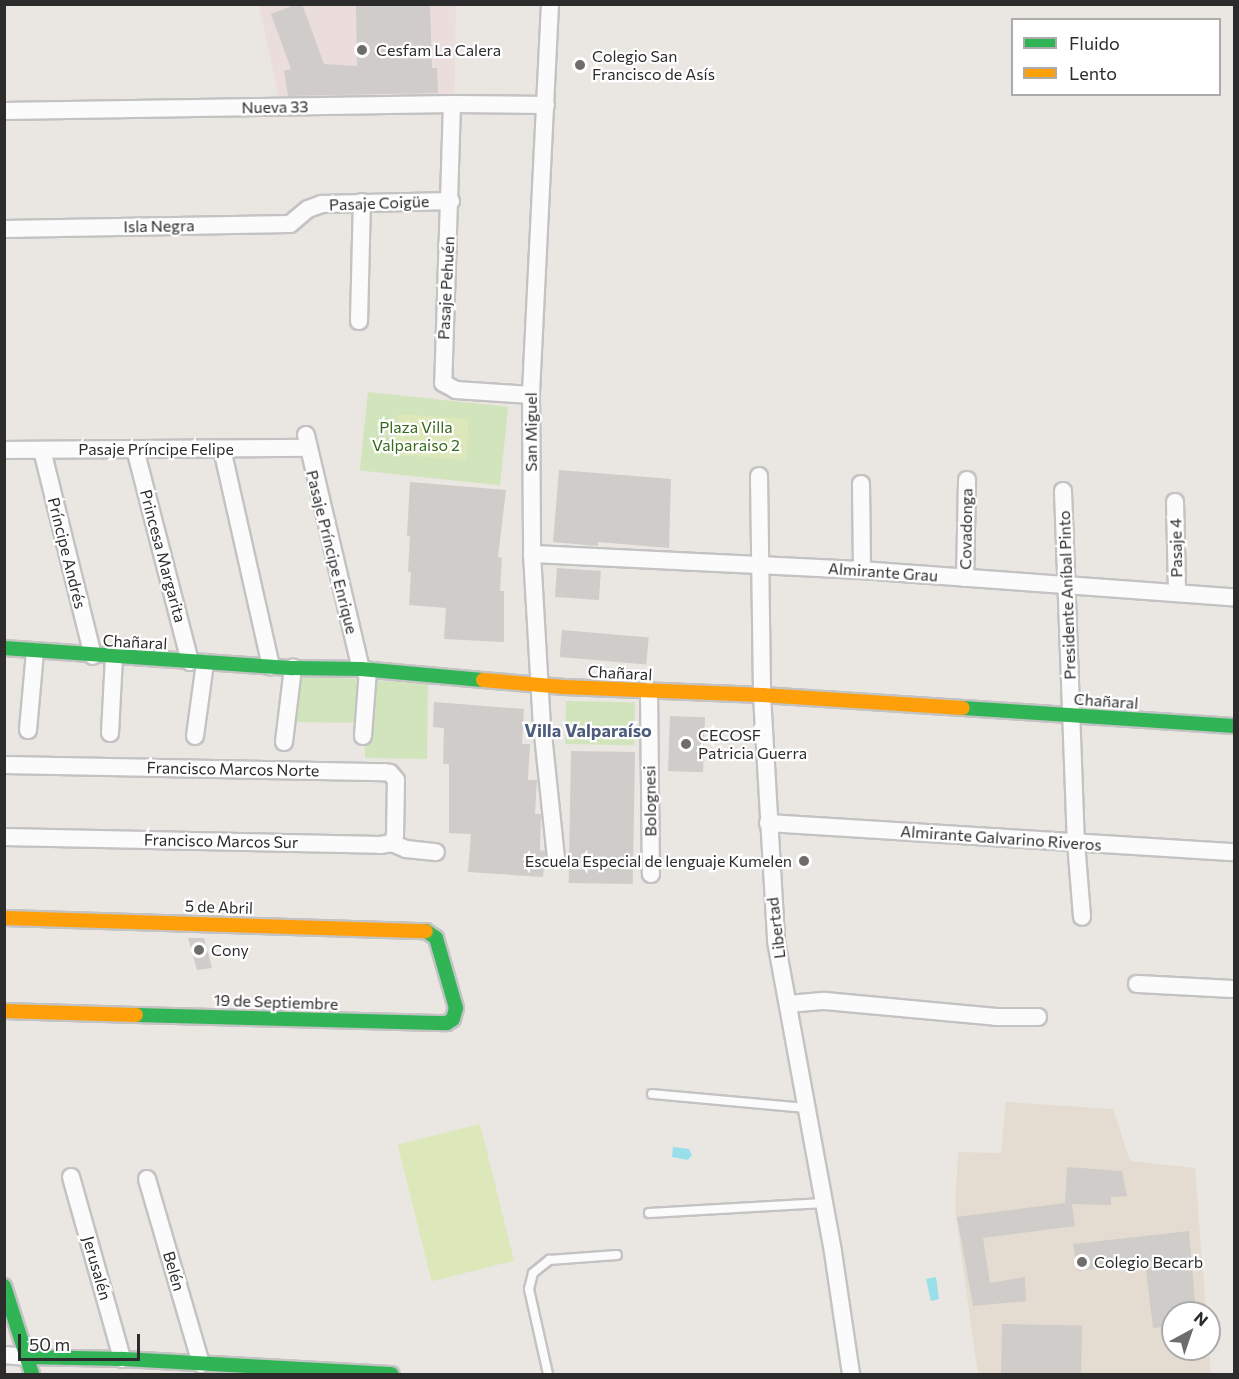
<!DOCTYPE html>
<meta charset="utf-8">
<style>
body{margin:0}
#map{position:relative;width:1239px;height:1379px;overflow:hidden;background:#eae6e2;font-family:Commissioner,sans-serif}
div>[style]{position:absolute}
.education>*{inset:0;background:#e4dcd1}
.medical>*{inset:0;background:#ecdddd}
.green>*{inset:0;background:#d2e4bc;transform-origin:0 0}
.pitch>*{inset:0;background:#dde8ba;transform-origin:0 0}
.water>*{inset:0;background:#98dfea}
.building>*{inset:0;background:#cfccc9;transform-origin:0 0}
.roads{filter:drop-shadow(2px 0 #c3c3c3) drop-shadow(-2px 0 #c3c3c3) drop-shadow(0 2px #c3c3c3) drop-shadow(0 -2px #c3c3c3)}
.lane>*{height:8px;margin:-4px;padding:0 4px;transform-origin:4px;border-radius:4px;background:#fcfbfb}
.street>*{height:16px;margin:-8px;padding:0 8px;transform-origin:8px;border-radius:8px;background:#fcfbfb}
.fast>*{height:14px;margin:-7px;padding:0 7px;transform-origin:7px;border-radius:7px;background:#30b455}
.slow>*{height:14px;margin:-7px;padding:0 7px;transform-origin:7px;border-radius:7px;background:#ff9f0a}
.dots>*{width:16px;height:16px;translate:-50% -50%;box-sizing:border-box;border:3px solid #fff;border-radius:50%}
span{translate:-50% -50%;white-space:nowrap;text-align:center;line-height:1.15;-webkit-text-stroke:4.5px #fff;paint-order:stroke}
.poi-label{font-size:16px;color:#2c2c2c}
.left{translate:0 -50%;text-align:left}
.right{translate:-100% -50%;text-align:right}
.street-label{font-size:16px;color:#2c2c2c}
.park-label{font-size:16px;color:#36691c}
.neighbourhood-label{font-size:18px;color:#4d5c7d;font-weight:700}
.frame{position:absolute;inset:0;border:6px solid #2c2c2c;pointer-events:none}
.legend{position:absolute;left:1011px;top:18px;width:210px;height:78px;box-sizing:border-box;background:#fff;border:2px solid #ababab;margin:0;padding:8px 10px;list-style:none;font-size:18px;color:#2c2c2c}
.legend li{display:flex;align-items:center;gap:12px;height:30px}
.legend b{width:30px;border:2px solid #ababab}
.north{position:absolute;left:1161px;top:1301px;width:60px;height:60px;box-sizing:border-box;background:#fff;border:2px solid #ababab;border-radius:50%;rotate:40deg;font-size:16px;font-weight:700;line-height:24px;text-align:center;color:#2c2c2c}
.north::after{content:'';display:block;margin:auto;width:21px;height:27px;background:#6e6d6c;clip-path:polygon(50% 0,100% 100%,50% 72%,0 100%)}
.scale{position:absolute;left:18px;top:1334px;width:122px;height:27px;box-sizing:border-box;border:3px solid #2c2c2c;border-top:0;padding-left:8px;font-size:18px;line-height:21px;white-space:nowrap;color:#2c2c2c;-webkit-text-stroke:4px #fff;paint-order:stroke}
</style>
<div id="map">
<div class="education">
<i style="clip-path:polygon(1006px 1102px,1113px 1109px,1130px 1161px,1195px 1168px,1206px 1313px,1173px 1313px,1173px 1349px,1209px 1349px,1211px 1374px,978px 1374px,955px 1210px,958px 1152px,1001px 1153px)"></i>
</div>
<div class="medical">
<i style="clip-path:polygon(259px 5px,456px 5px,454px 96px,279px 99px)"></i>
</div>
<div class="green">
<i style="left:368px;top:392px;width:141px;height:79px;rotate:6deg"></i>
<i style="clip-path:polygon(297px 675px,428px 684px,427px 759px,365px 758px,364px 723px,291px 722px)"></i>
<i style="left:566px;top:701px;width:69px;height:43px;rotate:1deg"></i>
</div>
<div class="pitch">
<i style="left:398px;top:414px;width:71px;height:41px;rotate:4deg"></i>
<i style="left:480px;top:1124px;width:141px;height:85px;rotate:76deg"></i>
</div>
<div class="water">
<i style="clip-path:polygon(673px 1147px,689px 1149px,692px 1155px,688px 1160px,672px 1157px)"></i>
<i style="clip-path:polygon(936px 1277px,939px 1299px,931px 1301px,926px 1279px)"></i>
</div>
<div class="building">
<i style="clip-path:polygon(297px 4px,302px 4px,324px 64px,357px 66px,356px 4px,430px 4px,432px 68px,437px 68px,438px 93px,288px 96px,284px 71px,291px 69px,271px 14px)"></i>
<i style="clip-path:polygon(559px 470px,671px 479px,669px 548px,598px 542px,598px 546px,553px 542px)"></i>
<i style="clip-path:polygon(410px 482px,506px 490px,498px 557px,502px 558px,500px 591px,504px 591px,504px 642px,444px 639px,446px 608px,409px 605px,411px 572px,408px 572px,410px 536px,407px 536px)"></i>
<i style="left:557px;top:568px;width:44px;height:29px;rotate:4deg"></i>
<i style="left:562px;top:630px;width:87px;height:27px;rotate:5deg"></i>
<i style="clip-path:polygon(434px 702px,524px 709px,522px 744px,530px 744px,528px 780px,537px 780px,535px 814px,541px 814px,540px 850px,545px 851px,545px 853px,543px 877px,468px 872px,471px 834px,449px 833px,449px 764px,443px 764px,444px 728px,433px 727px)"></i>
<i style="left:670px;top:716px;width:35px;height:55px;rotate:2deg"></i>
<i style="left:571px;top:751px;width:64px;height:132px;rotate:1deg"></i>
<i style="clip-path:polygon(188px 938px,204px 938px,212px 968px,197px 970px)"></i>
<i style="clip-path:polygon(1067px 1167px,1122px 1171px,1127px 1196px,1111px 1197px,1111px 1205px,1072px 1204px,1075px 1226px,983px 1238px,990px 1283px,1025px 1277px,1026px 1301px,973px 1306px,957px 1217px,1065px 1203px)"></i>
<i style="clip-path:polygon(1189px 1231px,1196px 1313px,1173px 1313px,1173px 1326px,1153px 1328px,1145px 1263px,1078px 1271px,1073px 1244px)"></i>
<i style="left:1002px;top:1324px;width:80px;height:50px;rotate:1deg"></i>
</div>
<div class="roads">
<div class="lane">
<i style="left:652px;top:1094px;width:156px;rotate:5.2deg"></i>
<i style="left:649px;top:1213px;width:175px;rotate:-3.3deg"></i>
<i style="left:548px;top:1374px;width:87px;rotate:-102.6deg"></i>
<i style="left:529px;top:1289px;width:16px;rotate:-76deg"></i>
<i style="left:533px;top:1273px;width:21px;rotate:-39deg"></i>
<i style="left:549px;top:1260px;width:68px;rotate:-4.2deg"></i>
</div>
<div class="street">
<i style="left:550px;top:4px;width:391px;rotate:92.8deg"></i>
<i style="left:531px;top:395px;width:159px;rotate:89.6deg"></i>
<i style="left:532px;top:554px;width:171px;rotate:86.7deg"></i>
<i style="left:542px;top:725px;width:134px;rotate:84deg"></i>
<i style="left:452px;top:104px;width:279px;rotate:91.8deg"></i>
<i style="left:443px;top:383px;width:15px;rotate:28deg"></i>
<i style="left:456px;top:390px;width:75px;rotate:3.8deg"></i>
<i style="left:4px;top:111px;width:448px;rotate:-0.9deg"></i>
<i style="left:452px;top:104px;width:94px;rotate:0.6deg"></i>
<i style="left:4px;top:229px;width:286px;rotate:-1deg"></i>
<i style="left:290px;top:224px;width:23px;rotate:-40deg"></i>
<i style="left:308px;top:209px;width:15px;rotate:-20deg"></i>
<i style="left:322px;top:204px;width:129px;rotate:-1.3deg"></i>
<i style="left:359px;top:321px;width:119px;rotate:-88.6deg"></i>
<i style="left:306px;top:435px;width:240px;rotate:76.8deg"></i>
<i style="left:135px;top:449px;width:220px;rotate:75.5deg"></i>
<i style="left:222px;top:449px;width:223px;rotate:77.3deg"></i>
<i style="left:4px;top:450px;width:303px;rotate:-0.4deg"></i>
<i style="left:42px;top:450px;width:212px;rotate:76.1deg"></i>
<i style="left:759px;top:476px;width:219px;rotate:89.2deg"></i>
<i style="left:762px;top:695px;width:246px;rotate:86.7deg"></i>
<i style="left:776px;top:941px;width:316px;rotate:79.6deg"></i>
<i style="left:833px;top:1252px;width:123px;rotate:81.6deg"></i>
<i style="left:861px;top:484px;width:86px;rotate:89.3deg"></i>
<i style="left:1063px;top:491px;width:351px;rotate:87.9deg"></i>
<i style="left:1076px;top:842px;width:75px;rotate:85.4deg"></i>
<i style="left:1175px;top:502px;width:91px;rotate:88.7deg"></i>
<i style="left:532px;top:554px;width:330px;rotate:2.8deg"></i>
<i style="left:862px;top:570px;width:373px;rotate:4.2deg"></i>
<i style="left:965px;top:578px;width:98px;rotate:-88.8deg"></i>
<i style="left:649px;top:691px;width:183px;rotate:89.4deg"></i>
<i style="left:28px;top:730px;width:79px;rotate:-84.9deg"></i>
<i style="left:110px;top:733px;width:76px;rotate:-87deg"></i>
<i style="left:195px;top:736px;width:74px;rotate:-82.2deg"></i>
<i style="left:363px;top:736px;width:66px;rotate:-85.7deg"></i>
<i style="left:284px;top:742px;width:75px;rotate:-83.1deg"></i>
<i style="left:4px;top:765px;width:380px;rotate:1.1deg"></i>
<i style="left:384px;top:772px;width:6px;rotate:9deg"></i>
<i style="left:390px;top:773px;width:9px;rotate:49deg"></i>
<i style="left:396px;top:780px;width:55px;rotate:91deg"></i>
<i style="left:395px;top:835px;width:9px;rotate:111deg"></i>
<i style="left:768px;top:823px;width:467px;rotate:3.6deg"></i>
<i style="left:4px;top:837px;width:376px;rotate:1.2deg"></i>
<i style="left:380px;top:845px;width:12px;rotate:-9deg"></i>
<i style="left:392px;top:843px;width:15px;rotate:23deg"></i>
<i style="left:406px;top:849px;width:30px;rotate:6deg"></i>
<i style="left:1137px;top:984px;width:97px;rotate:3deg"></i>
<i style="left:788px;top:1004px;width:37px;rotate:-5deg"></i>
<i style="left:825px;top:1001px;width:172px;rotate:5.3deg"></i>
<i style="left:996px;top:1017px;width:42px"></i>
<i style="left:71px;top:1177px;width:189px;rotate:74.3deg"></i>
<i style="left:147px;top:1179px;width:193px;rotate:73.7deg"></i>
<i style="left:4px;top:1355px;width:23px;rotate:5deg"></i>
</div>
<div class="fast">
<i style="left:4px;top:648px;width:290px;rotate:4deg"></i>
<i style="left:293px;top:668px;width:68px;rotate:0.8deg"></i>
<i style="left:361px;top:669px;width:122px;rotate:5.2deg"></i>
<i style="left:963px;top:708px;width:272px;rotate:3.8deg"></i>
<i style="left:136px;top:1015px;width:311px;rotate:1.5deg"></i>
<i style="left:447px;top:1023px;width:7px;rotate:-34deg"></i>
<i style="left:453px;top:1019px;width:11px;rotate:-75deg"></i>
<i style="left:456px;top:1008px;width:73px;rotate:-105.9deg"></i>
<i style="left:436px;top:938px;width:12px;rotate:-145deg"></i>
<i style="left:4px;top:1286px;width:92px;rotate:72.3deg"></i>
<i style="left:27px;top:1357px;width:95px;rotate:1.2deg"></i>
<i style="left:122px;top:1359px;width:270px;rotate:3.2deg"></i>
</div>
<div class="slow">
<i style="left:483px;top:680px;width:81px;rotate:4.9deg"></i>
<i style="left:564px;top:687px;width:198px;rotate:2.3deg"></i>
<i style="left:762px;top:695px;width:201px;rotate:3.7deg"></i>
<i style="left:4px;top:918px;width:422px;rotate:1.8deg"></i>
<i style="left:4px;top:1011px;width:132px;rotate:1.7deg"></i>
</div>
</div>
<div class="dots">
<i style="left:362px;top:50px;background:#6e6d6c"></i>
<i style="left:580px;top:65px;background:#6e6d6c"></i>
<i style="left:686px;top:744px;background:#6e6d6c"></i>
<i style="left:804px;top:861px;background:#6e6d6c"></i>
<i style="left:199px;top:950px;background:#6e6d6c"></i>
<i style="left:1082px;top:1262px;background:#6e6d6c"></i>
</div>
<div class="poi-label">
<span class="left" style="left:376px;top:50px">Cesfam La Calera</span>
<span class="left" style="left:592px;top:65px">Colegio San<br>Francisco de Asís</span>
<span class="left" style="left:698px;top:744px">CECOSF<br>Patricia Guerra</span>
<span class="right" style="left:792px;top:861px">Escuela Especial de lenguaje Kumelen</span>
<span class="left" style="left:211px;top:950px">Cony</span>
<span class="left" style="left:1094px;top:1262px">Colegio Becarb</span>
</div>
<div class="street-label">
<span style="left:275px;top:107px;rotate:-1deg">Nueva 33</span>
<span style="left:379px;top:203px;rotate:-2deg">Pasaje Coigüe</span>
<span style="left:159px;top:226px;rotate:-1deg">Isla Negra</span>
<span style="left:446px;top:288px;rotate:-87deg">Pasaje Pehuén</span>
<span style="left:531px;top:432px;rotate:-90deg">San Miguel</span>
<span style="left:156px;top:449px">Pasaje Príncipe Felipe</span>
<span style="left:966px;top:529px;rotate:-89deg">Covadonga</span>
<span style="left:1176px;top:548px;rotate:-91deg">Pasaje 4</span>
<span style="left:332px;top:552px;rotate:76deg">Pasaje Príncipe Enrique</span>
<span style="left:67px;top:553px;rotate:76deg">Príncipe Andrés</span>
<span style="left:163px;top:556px;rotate:75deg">Princesa Margarita</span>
<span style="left:883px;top:572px;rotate:4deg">Almirante Grau</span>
<span style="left:1067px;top:595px;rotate:-92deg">Presidente Aníbal Pinto</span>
<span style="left:135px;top:642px;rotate:3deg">Chañaral</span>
<span style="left:620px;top:673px;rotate:3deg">Chañaral</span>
<span style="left:1106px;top:701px;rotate:4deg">Chañaral</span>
<span style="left:233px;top:769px;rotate:1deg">Francisco Marcos Norte</span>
<span style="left:650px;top:801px;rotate:-91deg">Bolognesi</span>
<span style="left:1001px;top:838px;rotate:4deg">Almirante Galvarino Riveros</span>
<span style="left:221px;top:841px;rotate:1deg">Francisco Marcos Sur</span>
<span style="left:219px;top:907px;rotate:2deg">5 de Abril</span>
<span style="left:776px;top:928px;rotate:-97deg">Libertad</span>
<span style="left:276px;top:1002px;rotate:2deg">19 de Septiembre</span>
<span style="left:97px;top:1268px;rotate:74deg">Jerusalén</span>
<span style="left:174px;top:1271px;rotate:74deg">Belén</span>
</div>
<div class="park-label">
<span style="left:416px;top:436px">Plaza Villa<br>Valparaiso 2</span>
</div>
<div class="neighbourhood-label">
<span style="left:588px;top:730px">Villa Valparaíso</span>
</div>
<div class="frame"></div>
<ul class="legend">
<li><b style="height:8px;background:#30b455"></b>Fluido</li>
<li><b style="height:8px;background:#ff9f0a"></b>Lento</li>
</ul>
<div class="north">N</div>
<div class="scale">50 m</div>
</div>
